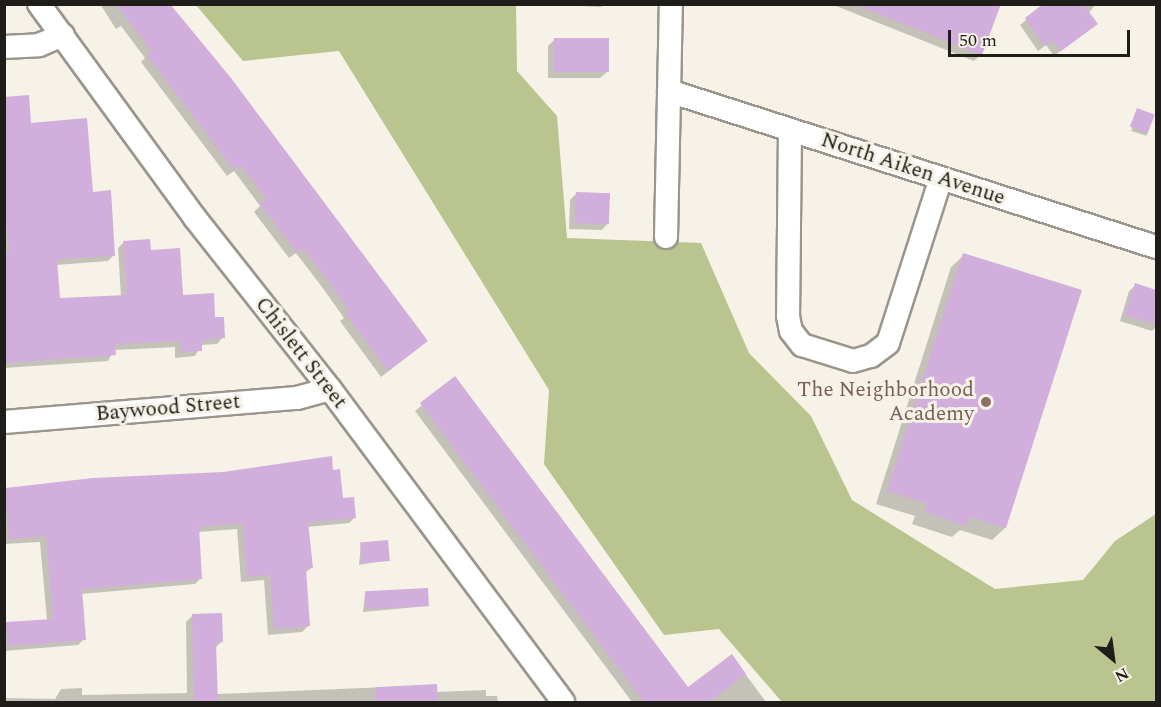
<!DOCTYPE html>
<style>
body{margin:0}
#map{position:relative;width:1161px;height:707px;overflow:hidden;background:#f6f2e8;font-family:Spectral,serif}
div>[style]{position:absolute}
.forest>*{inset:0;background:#b9c48e}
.shadow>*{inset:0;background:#0003;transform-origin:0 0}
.building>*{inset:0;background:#d1aedb;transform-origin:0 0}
.roads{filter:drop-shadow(2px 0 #9a968d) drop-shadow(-2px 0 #9a968d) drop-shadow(0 2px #9a968d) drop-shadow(0 -2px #9a968d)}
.minor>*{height:22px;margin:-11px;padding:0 11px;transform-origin:11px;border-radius:11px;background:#fff}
.dots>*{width:16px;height:16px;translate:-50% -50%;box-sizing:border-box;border:3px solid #f6f2e8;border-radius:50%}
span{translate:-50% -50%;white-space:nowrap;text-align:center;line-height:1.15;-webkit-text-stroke:6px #f6f2e8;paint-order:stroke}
.street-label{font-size:21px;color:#1f1d1a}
.education-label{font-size:21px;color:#785e54}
.right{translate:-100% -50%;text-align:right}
.frame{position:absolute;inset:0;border:6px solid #1f1d1a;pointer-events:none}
.north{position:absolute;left:1083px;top:629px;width:60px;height:60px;-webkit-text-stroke:4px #f6f2e8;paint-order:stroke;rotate:151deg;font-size:16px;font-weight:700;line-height:24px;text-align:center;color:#1f1d1a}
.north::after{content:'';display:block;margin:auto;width:21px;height:27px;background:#1f1d1a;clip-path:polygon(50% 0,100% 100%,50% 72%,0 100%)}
.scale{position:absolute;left:948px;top:30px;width:182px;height:27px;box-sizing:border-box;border:3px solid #1f1d1a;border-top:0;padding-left:8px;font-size:18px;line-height:21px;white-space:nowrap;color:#1f1d1a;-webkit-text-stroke:4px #f6f2e8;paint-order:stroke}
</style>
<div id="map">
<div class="forest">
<i style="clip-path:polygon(196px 5px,516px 5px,517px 71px,557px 116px,567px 238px,701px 243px,749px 353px,811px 416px,852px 500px,995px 589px,1083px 580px,1115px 541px,1156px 514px,1156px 702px,782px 702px,719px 629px,664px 635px,544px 464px,549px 390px,339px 51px,243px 61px)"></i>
</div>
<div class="shadow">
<i style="clip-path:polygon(100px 4px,169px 4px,420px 347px,381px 377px,340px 321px,344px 318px,322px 287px,296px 253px,289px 258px,254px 212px,260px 206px,234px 171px,227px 176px,141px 62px,145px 58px,121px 26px,116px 29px)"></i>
<i style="clip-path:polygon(538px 4px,604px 4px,601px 7px)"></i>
<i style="clip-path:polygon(831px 4px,987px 4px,998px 8px,981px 54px,974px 61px)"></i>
<i style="clip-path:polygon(1046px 4px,1096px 4px,1088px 14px,1090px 29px,1054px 56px,1046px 45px,1038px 51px,1020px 25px)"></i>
<i style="clip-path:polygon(555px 39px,607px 72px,600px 78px,548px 78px,548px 46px)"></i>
<i style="clip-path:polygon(4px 99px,92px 193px,114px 255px,108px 261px,56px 265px,59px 300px,121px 297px,118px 248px,124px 242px,149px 251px,182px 296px,214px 319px,223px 337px,217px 344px,201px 345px,195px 356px,175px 358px,175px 347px,114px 350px,108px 361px,4px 368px)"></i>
<i style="left:1138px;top:110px;width:16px;height:22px;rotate:18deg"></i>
<i style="clip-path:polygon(576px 194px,608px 223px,602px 230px,569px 229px,570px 200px)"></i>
<i style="clip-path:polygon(964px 255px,1005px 528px,992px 540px,960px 530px,952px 537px,912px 524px,915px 516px,876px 504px,951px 267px)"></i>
<i style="clip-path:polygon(1136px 285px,1156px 292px,1156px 327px,1152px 331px,1120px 321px,1129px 291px)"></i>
<i style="clip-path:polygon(455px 378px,688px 689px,732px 656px,766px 702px,632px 702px,415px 411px)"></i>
<i style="clip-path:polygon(332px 472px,342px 500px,355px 517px,349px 523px,307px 527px,311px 568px,304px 574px,308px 626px,302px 632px,268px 635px,264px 580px,241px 582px,237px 529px,198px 532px,201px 578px,195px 584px,81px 594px,84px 639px,78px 645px,4px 651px,4px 624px,47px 621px,40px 542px,4px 544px,4px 491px)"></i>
<i style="clip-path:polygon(361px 543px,388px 560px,359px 565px)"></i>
<i style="clip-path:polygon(365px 594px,428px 606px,363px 612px)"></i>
<i style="clip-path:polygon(193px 615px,221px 642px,215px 648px,217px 694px,435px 685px,436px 692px,486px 690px,486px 696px,497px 696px,498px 702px,4px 702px,4px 698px,55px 699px,61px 689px,82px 688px,82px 695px,187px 693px,186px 622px)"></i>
</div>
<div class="building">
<i style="clip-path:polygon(116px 4px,170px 4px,231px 78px,428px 341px,388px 371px,346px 314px,349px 311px,328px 280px,303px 248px,297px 253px,260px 204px,266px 199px,241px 165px,234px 170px,147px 55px,151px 51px)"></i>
<i style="clip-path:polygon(853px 4px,1001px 4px,982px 55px)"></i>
<i style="clip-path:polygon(1043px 4px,1083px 4px,1098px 24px,1061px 51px,1052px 40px,1045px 46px,1025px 18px)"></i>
<i style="left:554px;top:38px;width:55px;height:34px"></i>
<i style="clip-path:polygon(29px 95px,31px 123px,87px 118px,93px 192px,111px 190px,115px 256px,57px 259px,60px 298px,127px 295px,123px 241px,150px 239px,151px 250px,180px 248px,183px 295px,214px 293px,215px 317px,224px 317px,225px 338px,202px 340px,202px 351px,181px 352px,180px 341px,115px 344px,116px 355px,4px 363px,4px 254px,9px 253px,4px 198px,4px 97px)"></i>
<i style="left:1137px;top:108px;width:19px;height:20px;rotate:21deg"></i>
<i style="left:576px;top:192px;width:34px;height:31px;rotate:2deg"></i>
<i style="clip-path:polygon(963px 253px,1082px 290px,1006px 528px,969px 517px,966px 526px,924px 512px,927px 503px,887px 491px)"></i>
<i style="clip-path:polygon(1135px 283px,1156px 290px,1156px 324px,1125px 315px)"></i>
<i style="clip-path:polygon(455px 376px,688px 687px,732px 654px,746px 674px,709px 702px,644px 702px,420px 403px)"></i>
<i style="clip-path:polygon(332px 456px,333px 470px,340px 469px,343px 498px,354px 497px,356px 518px,308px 522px,313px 568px,306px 569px,310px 626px,274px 629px,270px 575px,247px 577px,243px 523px,199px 527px,202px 579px,82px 589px,86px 640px,8px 646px,6px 622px,53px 619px,46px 536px,9px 539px,5px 488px,93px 478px,223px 472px)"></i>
<i style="left:388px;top:540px;width:21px;height:28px;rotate:85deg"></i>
<i style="left:428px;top:588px;width:18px;height:63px;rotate:87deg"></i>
<i style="clip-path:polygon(222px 613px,223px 642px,216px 643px,218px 702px,194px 702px,192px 614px)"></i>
<i style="left:437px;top:684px;width:18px;height:62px;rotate:87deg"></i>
</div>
<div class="roads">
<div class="minor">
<i style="left:39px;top:4px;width:265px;rotate:53.9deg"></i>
<i style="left:195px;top:218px;width:218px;rotate:51.7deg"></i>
<i style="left:330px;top:389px;width:390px;rotate:53.3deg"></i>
<i style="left:4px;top:47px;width:35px;rotate:-3deg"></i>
<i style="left:39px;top:45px;width:26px;rotate:-23deg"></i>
<i style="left:669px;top:91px;width:511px;rotate:17.76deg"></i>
<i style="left:790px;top:130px;width:186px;rotate:90.6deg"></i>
<i style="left:788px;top:316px;width:15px;rotate:79deg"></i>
<i style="left:791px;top:331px;width:18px;rotate:52deg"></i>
<i style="left:802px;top:345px;width:53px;rotate:17.4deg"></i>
<i style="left:853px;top:361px;width:19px;rotate:-16deg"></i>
<i style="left:871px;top:356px;width:21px;rotate:-37deg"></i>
<i style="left:888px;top:343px;width:173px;rotate:-72.2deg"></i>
<i style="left:666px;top:237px;width:233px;rotate:-88.8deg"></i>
<i style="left:4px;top:422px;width:294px;rotate:-4.7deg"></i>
<i style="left:297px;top:398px;width:34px;rotate:-15deg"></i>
</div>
</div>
<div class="dots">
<i style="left:986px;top:402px;background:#8d6e63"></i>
</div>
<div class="street-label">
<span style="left:913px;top:169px;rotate:18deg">North Aiken Avenue</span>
<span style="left:301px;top:353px;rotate:52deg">Chislett Street</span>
<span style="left:168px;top:408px;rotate:-5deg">Baywood Street</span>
</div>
<div class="education-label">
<span class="right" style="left:974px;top:402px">The Neighborhood<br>Academy</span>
</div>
<div class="frame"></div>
<div class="north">N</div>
<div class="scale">50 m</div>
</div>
